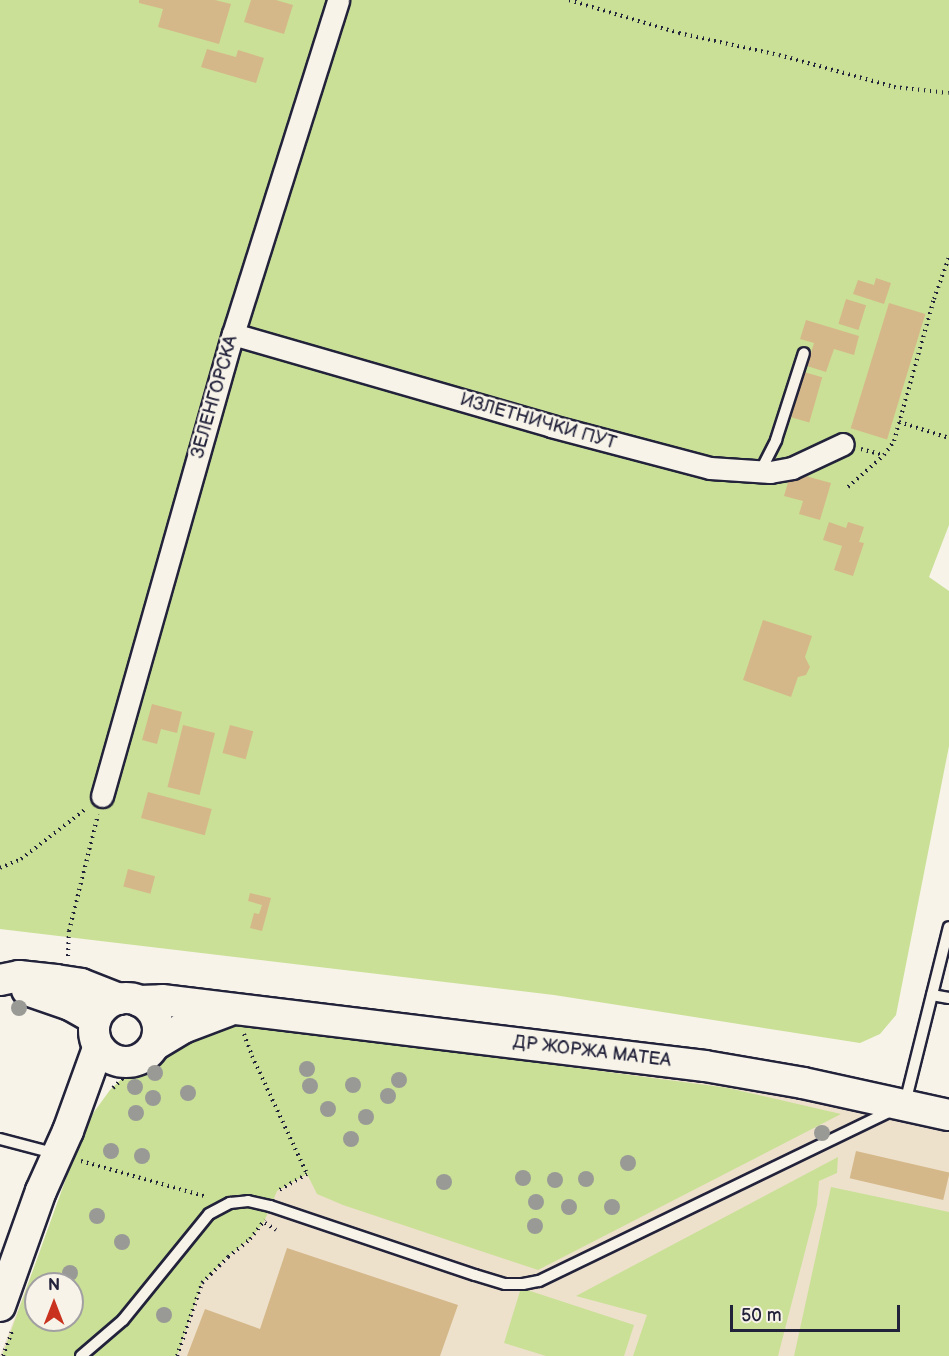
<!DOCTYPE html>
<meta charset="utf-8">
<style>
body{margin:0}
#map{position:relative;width:949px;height:1356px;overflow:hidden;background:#f7f3e8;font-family:"Balsamiq Sans",sans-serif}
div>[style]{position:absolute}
.built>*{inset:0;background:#ede1cc}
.green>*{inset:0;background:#cae096}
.building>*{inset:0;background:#d5b889;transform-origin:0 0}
.path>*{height:4px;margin-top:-2px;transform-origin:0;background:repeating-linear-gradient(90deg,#22223b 0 1.5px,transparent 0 6px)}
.roads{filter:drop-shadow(2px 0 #22223b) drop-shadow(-2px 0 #22223b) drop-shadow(0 2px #22223b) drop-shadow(0 -2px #22223b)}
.lane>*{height:10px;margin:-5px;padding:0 5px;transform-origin:5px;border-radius:5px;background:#f7f3e8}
.street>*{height:21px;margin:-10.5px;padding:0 10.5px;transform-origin:10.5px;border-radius:10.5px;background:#f7f3e8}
.secondary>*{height:30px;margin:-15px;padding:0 15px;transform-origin:15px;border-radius:15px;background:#f7f3e8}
.secondary>.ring{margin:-15px;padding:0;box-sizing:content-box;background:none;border:30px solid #f7f3e8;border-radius:50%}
.trees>*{width:16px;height:16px;margin:-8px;border-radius:50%;background:#999a96}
span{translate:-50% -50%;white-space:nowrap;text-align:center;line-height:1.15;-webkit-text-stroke:5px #f7f3e8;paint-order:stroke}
.street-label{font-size:18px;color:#22223b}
.north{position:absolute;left:24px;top:1272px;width:60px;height:60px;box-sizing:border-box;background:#f7f3e8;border:2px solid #a29fa3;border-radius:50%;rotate:0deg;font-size:16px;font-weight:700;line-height:24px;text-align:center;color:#22223b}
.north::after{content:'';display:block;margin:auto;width:21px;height:27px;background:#c8321e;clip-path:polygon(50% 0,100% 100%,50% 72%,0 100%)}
.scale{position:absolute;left:730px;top:1305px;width:170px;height:27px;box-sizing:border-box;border:3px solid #22223b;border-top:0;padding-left:8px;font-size:18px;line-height:21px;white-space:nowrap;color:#22223b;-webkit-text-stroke:4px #f7f3e8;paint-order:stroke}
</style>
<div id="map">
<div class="built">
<i style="clip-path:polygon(evenodd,224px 1025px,725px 1079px,949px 1128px,949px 1356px,0 1356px,89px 1126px,224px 1025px,36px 1284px,72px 1284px,72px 1320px,36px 1320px,36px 1284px)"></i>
</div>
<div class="green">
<i style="clip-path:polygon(0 0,949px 0,949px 525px,929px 577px,949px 591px,949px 746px,896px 1015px,880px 1034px,860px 1043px,554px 995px,0 929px)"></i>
<i style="clip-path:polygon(evenodd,210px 1023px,246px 1024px,728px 1088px,841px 1114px,538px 1270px,343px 1205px,317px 1194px,307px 1174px,277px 1191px,264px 1222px,250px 1239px,227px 1257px,202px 1283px,177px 1356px,2px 1356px,86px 1123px,110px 1090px,132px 1069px,210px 1023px,36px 1284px,72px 1284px,72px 1320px,36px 1320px,36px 1284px)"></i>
<i style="clip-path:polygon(838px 1157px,837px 1173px,819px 1181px,817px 1205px,778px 1356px,633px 1356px,647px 1315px,576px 1296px)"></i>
<i style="clip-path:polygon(831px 1187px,949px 1212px,949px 1356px,794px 1356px)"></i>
<i style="clip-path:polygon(521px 1288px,634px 1325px,624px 1356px,546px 1356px,504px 1343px)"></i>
</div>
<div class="building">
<i style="clip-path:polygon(139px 0,215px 0,231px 4px,219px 44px,158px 27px,163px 9px,139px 3px)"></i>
<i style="clip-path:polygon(251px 0,276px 0,293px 5px,284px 34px,244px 22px)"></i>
<i style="clip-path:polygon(207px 49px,236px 57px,238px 50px,264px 58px,256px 83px,201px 67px)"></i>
<i style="clip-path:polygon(876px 278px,891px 283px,884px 304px,853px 294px,858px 280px,874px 285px)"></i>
<i style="left:846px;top:299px;width:21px;height:26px;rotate:17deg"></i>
<i style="left:889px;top:303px;width:38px;height:131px;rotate:17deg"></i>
<i style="clip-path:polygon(806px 320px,859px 336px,854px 355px,834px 349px,826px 372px,807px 366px,814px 343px,800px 339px)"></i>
<i style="left:804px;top:372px;width:19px;height:47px;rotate:16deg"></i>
<i style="clip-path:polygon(791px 472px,831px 483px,820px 520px,799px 514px,803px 501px,784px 496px)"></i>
<i style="clip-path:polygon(829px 522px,846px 528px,848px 522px,864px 527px,859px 542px,864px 543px,853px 576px,834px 570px,842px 546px,823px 540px)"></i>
<i style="clip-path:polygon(763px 620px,812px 636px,805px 657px,810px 667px,806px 675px,798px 677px,791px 697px,743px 680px)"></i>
<i style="clip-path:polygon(152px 704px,182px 712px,177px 733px,161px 729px,157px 744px,142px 740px)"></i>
<i style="left:183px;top:725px;width:33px;height:64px;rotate:14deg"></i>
<i style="left:230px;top:725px;width:24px;height:29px;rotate:15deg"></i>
<i style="left:148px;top:792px;width:66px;height:27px;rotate:15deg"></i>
<i style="left:128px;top:869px;width:28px;height:18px;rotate:15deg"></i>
<i style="clip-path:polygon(250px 893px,271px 898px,262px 931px,250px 928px,254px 913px,259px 914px,262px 905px,248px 901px)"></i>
<i style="left:856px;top:1151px;width:96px;height:28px;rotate:13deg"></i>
<i style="clip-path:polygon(287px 1248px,458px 1305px,440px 1356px,187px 1356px,205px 1309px,260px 1329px)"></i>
</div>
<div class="path">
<i style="left:569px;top:0;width:115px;rotate:16.7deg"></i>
<i style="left:679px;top:33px;width:102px;rotate:12.4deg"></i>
<i style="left:779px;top:55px;width:119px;rotate:15.5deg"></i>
<i style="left:894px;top:87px;width:55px;rotate:6.2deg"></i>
<i style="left:899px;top:422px;width:52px;rotate:17.7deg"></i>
<i style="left:861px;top:449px;width:23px;rotate:15deg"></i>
<i style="left:848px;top:487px;width:48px;rotate:-41.6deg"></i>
<i style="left:884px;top:455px;width:17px;rotate:-54deg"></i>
<i style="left:894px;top:441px;width:148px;rotate:-74.3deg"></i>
<i style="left:934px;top:299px;width:45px;rotate:-70.3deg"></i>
<i style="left:0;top:868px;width:23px;rotate:-23deg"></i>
<i style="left:21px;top:859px;width:83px;rotate:-37.7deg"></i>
<i style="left:68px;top:956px;width:25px;rotate:-88deg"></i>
<i style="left:69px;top:931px;width:120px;rotate:-76deg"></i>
<i style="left:244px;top:1034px;width:23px;rotate:70deg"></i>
<i style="left:252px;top:1056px;width:130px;rotate:65deg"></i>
<i style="left:307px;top:1174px;width:34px;rotate:150deg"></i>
<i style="left:113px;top:1088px;width:27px;rotate:-45deg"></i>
<i style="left:132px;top:1069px;width:10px;rotate:-24deg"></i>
<i style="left:81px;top:1161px;width:131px;rotate:15.9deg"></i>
<i style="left:265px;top:1223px;width:13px;rotate:32deg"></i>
<i style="left:3px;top:1356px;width:29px;rotate:-70deg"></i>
<i style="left:177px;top:1356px;width:77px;rotate:-71.1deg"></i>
<i style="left:202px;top:1283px;width:37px;rotate:-45deg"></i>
<i style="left:228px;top:1257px;width:28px;rotate:-39deg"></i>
<i style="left:250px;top:1239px;width:24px;rotate:-52deg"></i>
</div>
<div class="roads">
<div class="lane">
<i style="left:760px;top:472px;width:36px;rotate:-63deg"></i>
<i style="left:776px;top:440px;width:91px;rotate:-72.2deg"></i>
<i style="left:932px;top:995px;width:17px;rotate:10deg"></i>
<i style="left:905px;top:1103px;width:181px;rotate:-76deg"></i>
<i style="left:0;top:1139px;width:59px;rotate:14.7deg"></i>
<i style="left:81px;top:1356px;width:55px;rotate:-40.6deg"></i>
<i style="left:123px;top:1320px;width:136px;rotate:-50.9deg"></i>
<i style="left:209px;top:1214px;width:24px;rotate:-28deg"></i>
<i style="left:230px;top:1203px;width:18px;rotate:-6deg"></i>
<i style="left:248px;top:1201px;width:23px;rotate:13deg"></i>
<i style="left:270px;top:1206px;width:216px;rotate:18.6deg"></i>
<i style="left:475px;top:1275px;width:31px;rotate:17deg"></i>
<i style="left:505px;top:1284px;width:18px"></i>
<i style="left:523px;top:1284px;width:16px;rotate:-11deg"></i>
<i style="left:539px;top:1281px;width:392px;rotate:-25.8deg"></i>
</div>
<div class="street">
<i style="left:233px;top:334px;width:331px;rotate:16.1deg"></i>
<i style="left:551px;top:426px;width:164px;rotate:14.8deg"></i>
<i style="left:710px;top:468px;width:60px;rotate:3.8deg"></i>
<i style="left:770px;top:472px;width:22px;rotate:-10deg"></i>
<i style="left:792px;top:468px;width:56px;rotate:-25.2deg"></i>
<i style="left:102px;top:796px;width:480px;rotate:-74.2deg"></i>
<i style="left:233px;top:334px;width:350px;rotate:-72.5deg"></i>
</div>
<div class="secondary">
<i style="left:0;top:980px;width:19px;rotate:-12deg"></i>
<i style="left:19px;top:976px;width:37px;rotate:6deg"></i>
<i style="left:56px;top:980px;width:25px;rotate:9deg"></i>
<i style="left:81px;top:984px;width:41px;rotate:21.5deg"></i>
<i style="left:27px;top:990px;width:46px;rotate:19.2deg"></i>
<i style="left:70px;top:1005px;width:29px;rotate:29deg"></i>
<i class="ring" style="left:94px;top:998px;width:34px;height:34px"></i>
<i style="left:139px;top:1001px;width:23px;rotate:-2deg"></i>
<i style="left:162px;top:1000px;width:547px;rotate:6.93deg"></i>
<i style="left:705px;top:1066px;width:99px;rotate:9.8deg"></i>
<i style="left:803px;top:1083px;width:149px;rotate:12.4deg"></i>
<i style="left:155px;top:1045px;width:33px;rotate:-31deg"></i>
<i style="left:183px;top:1028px;width:48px;rotate:-20.7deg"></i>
<i style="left:0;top:1306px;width:122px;rotate:-70.4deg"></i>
<i style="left:41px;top:1191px;width:66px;rotate:-65.8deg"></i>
<i style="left:68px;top:1131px;width:88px;rotate:-70.1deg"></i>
</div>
</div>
<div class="trees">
<i style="left:19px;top:1008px"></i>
<i style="left:307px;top:1069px"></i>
<i style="left:155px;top:1073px"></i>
<i style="left:399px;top:1080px"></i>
<i style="left:353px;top:1085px"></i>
<i style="left:310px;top:1086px"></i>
<i style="left:135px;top:1087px"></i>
<i style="left:188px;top:1093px"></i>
<i style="left:388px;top:1096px"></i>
<i style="left:153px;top:1098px"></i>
<i style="left:328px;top:1109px"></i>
<i style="left:136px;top:1113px"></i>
<i style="left:366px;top:1117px"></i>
<i style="left:822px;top:1133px"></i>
<i style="left:351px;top:1139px"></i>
<i style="left:111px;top:1151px"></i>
<i style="left:142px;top:1156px"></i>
<i style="left:628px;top:1163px"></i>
<i style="left:523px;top:1178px"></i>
<i style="left:586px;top:1179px"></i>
<i style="left:555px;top:1180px"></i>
<i style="left:444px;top:1182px"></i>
<i style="left:536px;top:1202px"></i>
<i style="left:569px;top:1207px"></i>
<i style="left:612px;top:1207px"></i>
<i style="left:97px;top:1216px"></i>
<i style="left:535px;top:1226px"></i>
<i style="left:122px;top:1242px"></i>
<i style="left:70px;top:1273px"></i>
<i style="left:164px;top:1315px"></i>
</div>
<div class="street-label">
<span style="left:215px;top:397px;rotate:-74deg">ЗЕЛЕНГОРСКА</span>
<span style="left:538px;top:422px;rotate:16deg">ИЗЛЕТНИЧКИ ПУТ</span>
<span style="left:592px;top:1052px;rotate:7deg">ДР ЖОРЖА МАТЕА</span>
</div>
<div class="north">N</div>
<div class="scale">50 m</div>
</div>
